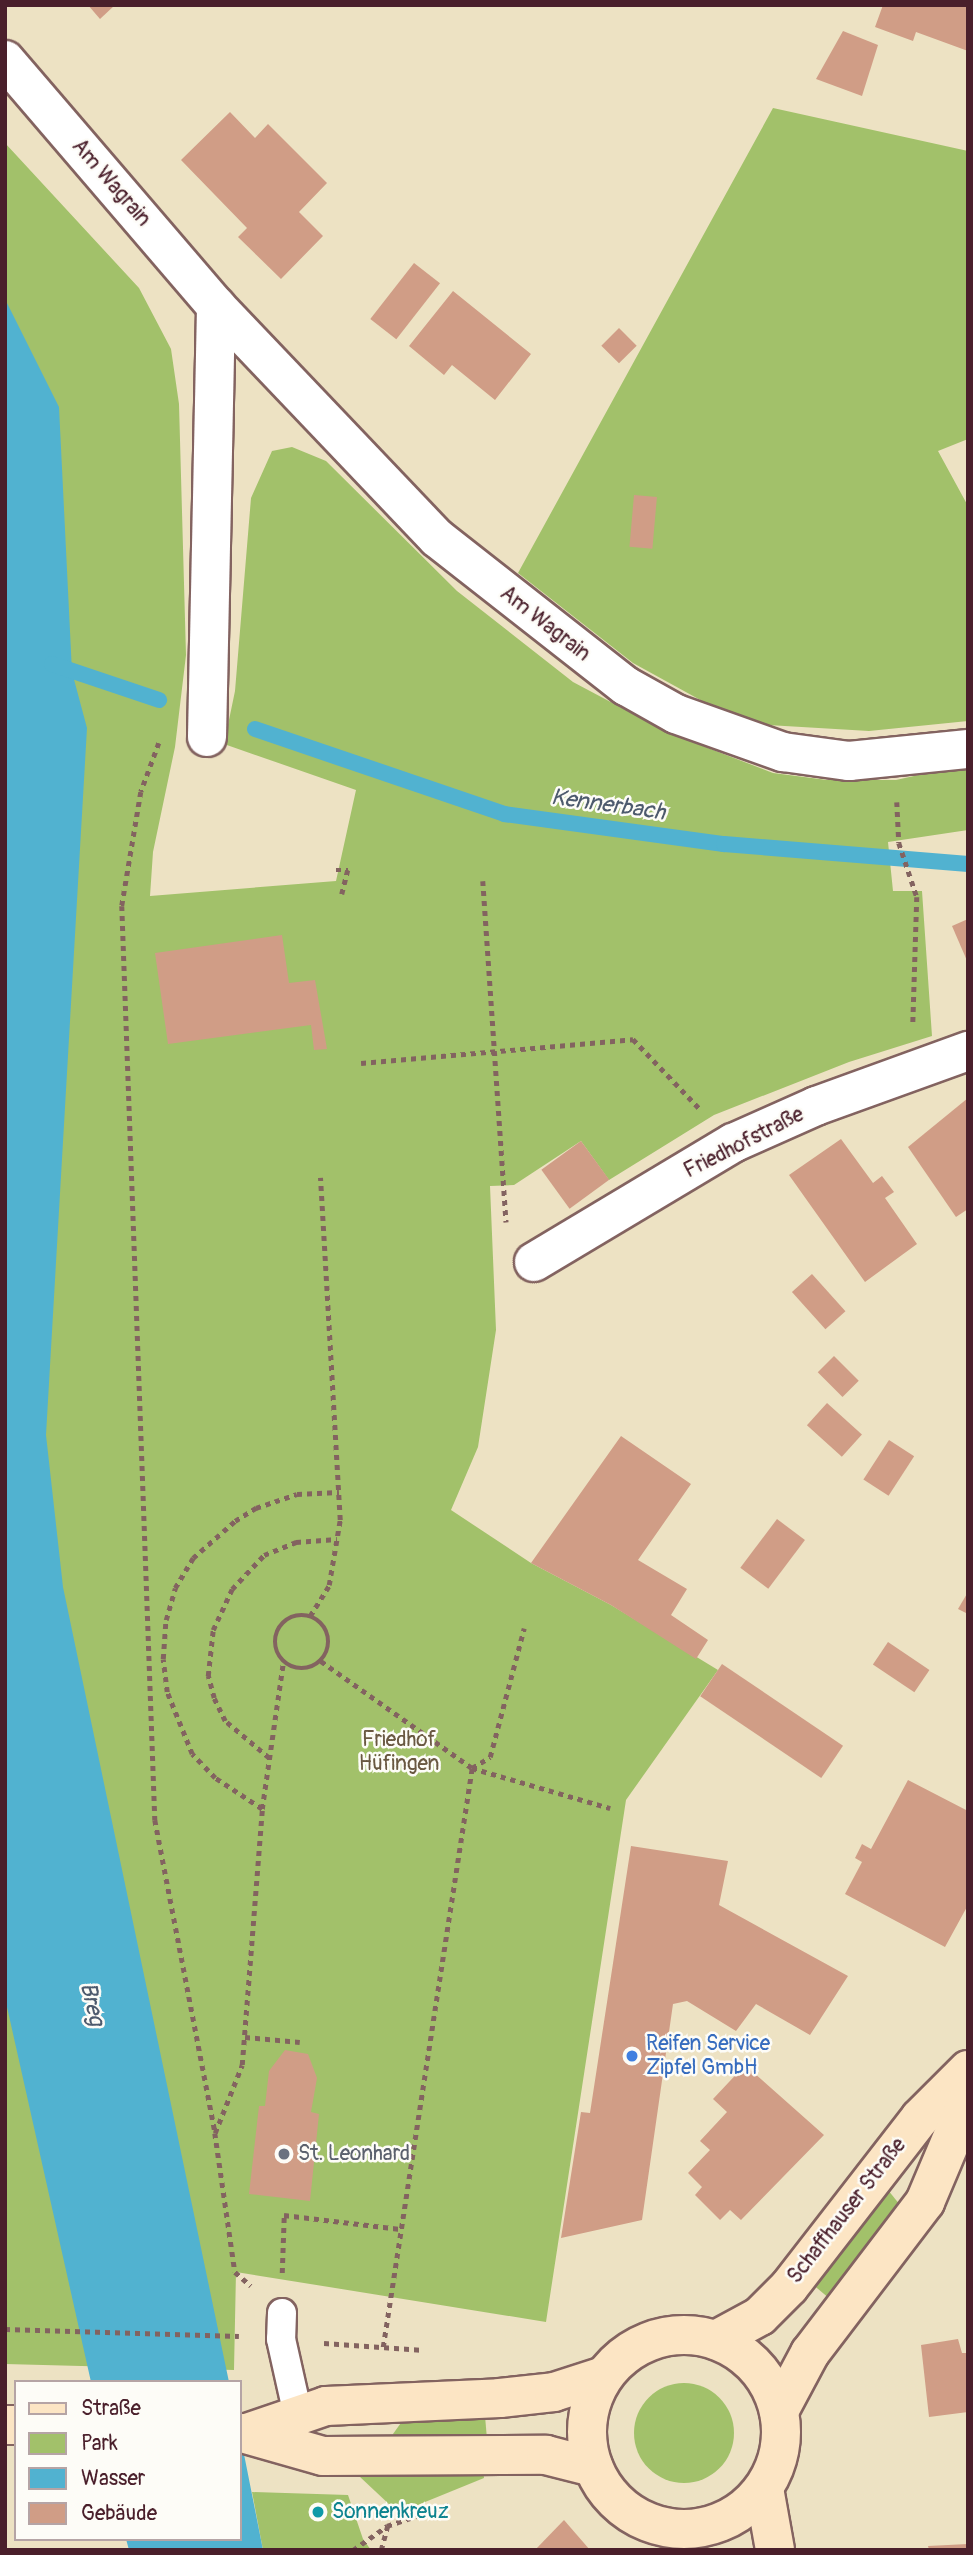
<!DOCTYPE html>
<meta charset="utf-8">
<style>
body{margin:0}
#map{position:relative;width:973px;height:2555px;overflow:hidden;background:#ede2c3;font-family:Pangolin,sans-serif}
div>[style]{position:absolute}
.green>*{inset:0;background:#a2c16a}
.round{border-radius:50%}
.water>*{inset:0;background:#51b2d0}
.stream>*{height:16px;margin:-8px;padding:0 8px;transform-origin:8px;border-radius:8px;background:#51b2d0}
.building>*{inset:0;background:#d09d86;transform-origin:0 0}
.path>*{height:4.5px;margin-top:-2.25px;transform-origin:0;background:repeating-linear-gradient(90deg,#836360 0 5px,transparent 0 10px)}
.path>.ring{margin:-2.25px;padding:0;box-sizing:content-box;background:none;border:4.5px solid #836360;border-radius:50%}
.roads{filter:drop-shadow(2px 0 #836360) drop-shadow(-2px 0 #836360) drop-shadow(0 2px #836360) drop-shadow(0 -2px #836360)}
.lane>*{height:28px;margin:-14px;padding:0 14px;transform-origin:14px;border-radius:14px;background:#fff}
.street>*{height:38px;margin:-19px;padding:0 19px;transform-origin:19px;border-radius:19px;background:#fff}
.secondary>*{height:38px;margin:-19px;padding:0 19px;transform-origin:19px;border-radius:19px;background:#fce5c4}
.secondary>.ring{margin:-19px;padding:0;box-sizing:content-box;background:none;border:38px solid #fce5c4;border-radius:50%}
.dots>*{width:19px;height:19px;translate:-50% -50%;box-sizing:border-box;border:4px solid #fdfcf7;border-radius:50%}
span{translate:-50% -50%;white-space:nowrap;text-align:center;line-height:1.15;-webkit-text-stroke:5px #fdfcf7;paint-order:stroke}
.street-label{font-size:21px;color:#4a1f2b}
.park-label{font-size:21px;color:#695841}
.shop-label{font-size:21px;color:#366cbe}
.left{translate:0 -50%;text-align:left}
.worship-label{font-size:21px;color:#5b616d}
.culture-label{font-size:21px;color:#0d838f}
.water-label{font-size:23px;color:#4d5a6d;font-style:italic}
.frame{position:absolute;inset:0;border:7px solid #4a1f2b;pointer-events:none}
.legend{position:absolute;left:14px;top:2380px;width:228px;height:161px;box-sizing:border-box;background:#fdfcf7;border:2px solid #b5a4a5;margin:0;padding:9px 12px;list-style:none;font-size:21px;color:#4a1f2b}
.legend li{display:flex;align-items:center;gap:14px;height:35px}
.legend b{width:35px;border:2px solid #b5a4a5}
</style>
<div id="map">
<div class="green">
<i style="clip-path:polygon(773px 108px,968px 151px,968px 439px,938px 451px,968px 506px,968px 721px,869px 731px,768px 725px,704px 702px,633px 663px,518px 573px)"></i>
<i style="clip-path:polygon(5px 143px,139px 288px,171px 349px,179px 404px,186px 655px,175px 747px,153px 852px,150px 896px,336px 881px,356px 790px,224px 744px,235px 691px,251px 498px,272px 451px,292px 447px,326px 461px,457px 591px,573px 682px,669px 733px,773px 773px,827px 780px,896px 780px,968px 764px,968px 830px,888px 842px,893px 891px,922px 891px,932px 1036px,849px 1062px,714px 1115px,609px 1180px,581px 1141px,514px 1185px,490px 1186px,496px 1330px,478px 1447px,451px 1510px,531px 1563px,611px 1605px,718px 1670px,626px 1800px,546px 2322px,236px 2272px,234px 2370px,5px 2364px)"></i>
<i style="clip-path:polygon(888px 2190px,900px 2205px,830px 2299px,811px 2283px)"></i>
<i class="round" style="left:634px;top:2383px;width:100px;height:100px"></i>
<i style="clip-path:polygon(485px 2416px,487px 2439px,397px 2441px,393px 2434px,403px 2420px)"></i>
<i style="clip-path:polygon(483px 2470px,484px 2478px,403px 2511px,392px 2507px,359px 2476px)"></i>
<i style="clip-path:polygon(252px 2492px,348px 2495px,363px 2539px,371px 2550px,263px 2550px)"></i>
</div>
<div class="water">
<i style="clip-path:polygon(5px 299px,59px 407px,72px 672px,87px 728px,46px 1435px,63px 1587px,229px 2382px,91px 2382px,5px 1998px)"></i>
<i style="clip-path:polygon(240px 2434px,263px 2550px,129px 2550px,126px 2539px,240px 2539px)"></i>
</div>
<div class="stream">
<i style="left:52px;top:664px;width:113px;rotate:18.6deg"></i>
<i style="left:255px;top:729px;width:263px;rotate:18.8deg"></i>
<i style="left:504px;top:814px;width:222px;rotate:7.8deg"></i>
<i style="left:724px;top:844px;width:245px;rotate:4.7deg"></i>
</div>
<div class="building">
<i style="clip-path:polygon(88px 5px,115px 5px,100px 19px)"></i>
<i style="clip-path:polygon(883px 5px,968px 5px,968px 51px,916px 32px,913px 41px,875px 27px)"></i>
<i style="clip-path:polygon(843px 31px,878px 45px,862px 96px,816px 79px)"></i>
<i style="clip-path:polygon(230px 112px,255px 138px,268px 124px,327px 183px,299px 212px,323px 236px,281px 279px,238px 237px,247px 228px,181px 160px)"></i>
<i style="left:414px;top:263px;width:33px;height:71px;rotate:38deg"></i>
<i style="clip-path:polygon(453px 291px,531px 354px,495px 400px,452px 365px,444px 375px,409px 346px)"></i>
<i style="left:619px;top:328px;width:25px;height:25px;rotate:45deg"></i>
<i style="left:634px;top:495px;width:23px;height:52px;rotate:5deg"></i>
<i style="clip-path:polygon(968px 919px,968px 963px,952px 926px)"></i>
<i style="clip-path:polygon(282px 935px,289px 983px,315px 980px,327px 1049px,314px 1050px,311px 1025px,168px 1044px,155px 953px)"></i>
<i style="clip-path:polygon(968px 1098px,968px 1209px,956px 1217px,908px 1147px)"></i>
<i style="clip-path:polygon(841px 1139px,873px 1183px,882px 1176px,894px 1192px,885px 1198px,917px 1244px,865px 1282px,789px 1175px)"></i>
<i style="left:581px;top:1141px;width:48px;height:49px;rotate:54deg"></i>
<i style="left:812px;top:1274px;width:50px;height:27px;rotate:48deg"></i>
<i style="left:834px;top:1356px;width:35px;height:23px;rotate:45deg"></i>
<i style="left:827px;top:1403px;width:47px;height:30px;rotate:42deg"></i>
<i style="clip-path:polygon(621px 1436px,691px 1484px,638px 1560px,687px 1589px,671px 1615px,708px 1640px,696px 1659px,611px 1605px,531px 1563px)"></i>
<i style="left:889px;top:1440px;width:30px;height:47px;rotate:33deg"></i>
<i style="left:777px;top:1519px;width:35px;height:61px;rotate:37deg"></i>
<i style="clip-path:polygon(968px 1592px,968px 1614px,958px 1609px)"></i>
<i style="left:888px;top:1642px;width:50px;height:27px;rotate:34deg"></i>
<i style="left:722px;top:1664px;width:146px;height:39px;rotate:34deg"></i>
<i style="clip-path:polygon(908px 1780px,968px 1811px,968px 1905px,945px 1947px,845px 1894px,862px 1862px,855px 1858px,862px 1844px,871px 1849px)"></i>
<i style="clip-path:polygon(631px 1846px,728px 1861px,719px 1905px,848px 1976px,810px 2035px,756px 2004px,736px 2031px,687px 2001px,673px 2004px,642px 2220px,561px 2238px,581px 2112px,590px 2113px)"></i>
<i style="clip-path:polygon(285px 2050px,308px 2054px,317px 2078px,311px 2112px,319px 2114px,310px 2201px,249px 2194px,259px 2106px,265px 2106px,269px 2071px)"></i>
<i style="clip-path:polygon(745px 2065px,824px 2135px,741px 2220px,730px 2210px,720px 2220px,695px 2195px,702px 2187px,688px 2173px,710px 2150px,700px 2141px,727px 2112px,713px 2099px)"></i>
<i style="clip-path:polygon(958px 2339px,962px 2353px,968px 2353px,968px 2412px,929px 2417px,921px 2345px)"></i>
<i style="clip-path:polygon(564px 2520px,590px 2550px,535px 2550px)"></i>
<i style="clip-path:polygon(968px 2544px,968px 2550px,929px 2550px,928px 2546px)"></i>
</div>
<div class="path">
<i style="left:159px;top:743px;width:52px;rotate:110.2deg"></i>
<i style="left:141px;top:792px;width:116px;rotate:99.5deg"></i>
<i style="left:122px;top:906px;width:915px;rotate:87.93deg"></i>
<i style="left:155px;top:1820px;width:319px;rotate:79.1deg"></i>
<i style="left:215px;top:2133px;width:140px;rotate:81.8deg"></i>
<i style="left:235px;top:2272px;width:21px;rotate:41deg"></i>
<i style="left:897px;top:802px;width:41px;rotate:87.2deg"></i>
<i style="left:899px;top:843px;width:57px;rotate:71.6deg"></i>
<i style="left:917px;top:897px;width:125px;rotate:91.8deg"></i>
<i style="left:336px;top:870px;width:12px"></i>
<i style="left:348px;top:870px;width:25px;rotate:104deg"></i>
<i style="left:483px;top:881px;width:342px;rotate:86.1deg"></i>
<i style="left:361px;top:1063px;width:273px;rotate:-5deg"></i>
<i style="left:633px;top:1039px;width:97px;rotate:46.3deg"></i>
<i class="ring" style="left:275px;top:1615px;width:49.5px;height:49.5px"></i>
<i style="left:310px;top:1616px;width:36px;rotate:-58deg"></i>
<i style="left:329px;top:1585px;width:66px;rotate:-80.4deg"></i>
<i style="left:340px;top:1520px;width:343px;rotate:-93.3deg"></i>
<i style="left:321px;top:1661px;width:185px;rotate:35.3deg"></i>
<i style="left:472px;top:1768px;width:144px;rotate:16.2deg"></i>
<i style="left:269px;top:1758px;width:57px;rotate:-139.9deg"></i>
<i style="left:225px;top:1721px;width:25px;rotate:-116deg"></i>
<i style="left:214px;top:1698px;width:23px;rotate:-105deg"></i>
<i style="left:208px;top:1676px;width:46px;rotate:-83.8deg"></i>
<i style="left:213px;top:1630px;width:45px;rotate:-65.1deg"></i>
<i style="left:232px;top:1589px;width:47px;rotate:-46.7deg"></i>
<i style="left:264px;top:1555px;width:35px;rotate:-22deg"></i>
<i style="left:296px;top:1542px;width:41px;rotate:-4.2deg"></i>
<i style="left:262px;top:1809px;width:56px;rotate:-146.6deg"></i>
<i style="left:215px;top:1778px;width:33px;rotate:-134deg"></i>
<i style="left:192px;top:1754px;width:67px;rotate:-112deg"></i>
<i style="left:167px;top:1692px;width:33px;rotate:-97deg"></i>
<i style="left:163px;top:1659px;width:39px;rotate:-86deg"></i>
<i style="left:166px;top:1620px;width:33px;rotate:-74deg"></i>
<i style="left:175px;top:1588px;width:35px;rotate:-59deg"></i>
<i style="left:193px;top:1558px;width:56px;rotate:-41.4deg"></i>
<i style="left:235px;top:1521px;width:25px;rotate:-32deg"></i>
<i style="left:256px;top:1508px;width:43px;rotate:-18.9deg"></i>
<i style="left:297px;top:1494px;width:42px;rotate:-2.7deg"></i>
<i style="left:245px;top:2037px;width:55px;rotate:5.2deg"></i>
<i style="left:215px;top:2133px;width:73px;rotate:-68.3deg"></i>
<i style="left:242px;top:2065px;width:257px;rotate:-85.5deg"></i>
<i style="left:262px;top:1809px;width:148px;rotate:-81.8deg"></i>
<i style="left:282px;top:2273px;width:58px;rotate:-88deg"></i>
<i style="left:284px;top:2215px;width:117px;rotate:6.9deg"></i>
<i style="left:5px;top:2329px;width:234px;rotate:1.7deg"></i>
<i style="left:324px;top:2343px;width:100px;rotate:4deg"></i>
<i style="left:383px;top:2347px;width:586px;rotate:-81.26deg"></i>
<i style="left:472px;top:1768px;width:21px;rotate:-31deg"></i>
<i style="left:490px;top:1757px;width:133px;rotate:-75.2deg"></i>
<i style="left:353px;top:2550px;width:42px;rotate:-35.2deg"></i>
<i style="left:387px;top:2526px;width:65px;rotate:-18.7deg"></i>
<i style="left:381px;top:2550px;width:24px;rotate:-75deg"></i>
</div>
<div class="roads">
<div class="lane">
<i style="left:282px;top:2313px;width:26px;rotate:92deg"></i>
<i style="left:281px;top:2339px;width:78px;rotate:77.4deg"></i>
</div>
<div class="street">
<i style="left:5px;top:60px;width:324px;rotate:49.4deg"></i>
<i style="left:216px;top:306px;width:320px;rotate:46.4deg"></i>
<i style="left:437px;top:538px;width:240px;rotate:38.1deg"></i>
<i style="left:626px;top:686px;width:57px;rotate:29.2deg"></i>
<i style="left:676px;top:714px;width:114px;rotate:19.6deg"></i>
<i style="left:783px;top:752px;width:67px;rotate:7.8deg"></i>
<i style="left:849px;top:761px;width:120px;rotate:-5.8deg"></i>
<i style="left:207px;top:737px;width:431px;rotate:-88.8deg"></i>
<i style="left:534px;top:1262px;width:232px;rotate:-30.9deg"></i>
<i style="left:733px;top:1143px;width:91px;rotate:-24deg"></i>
<i style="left:816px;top:1106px;width:162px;rotate:-19.9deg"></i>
</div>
<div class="secondary">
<i class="ring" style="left:587px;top:2335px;width:156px;height:156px"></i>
<i style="left:716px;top:2340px;width:50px;rotate:-28.6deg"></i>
<i style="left:760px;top:2316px;width:41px;rotate:-45deg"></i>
<i style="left:789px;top:2287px;width:214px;rotate:-52.2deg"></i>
<i style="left:920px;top:2118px;width:68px;rotate:-45deg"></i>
<i style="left:779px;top:2411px;width:66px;rotate:-61.9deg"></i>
<i style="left:810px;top:2353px;width:190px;rotate:-52.7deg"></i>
<i style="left:925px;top:2202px;width:111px;rotate:-67.1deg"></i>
<i style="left:5px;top:2425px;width:11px"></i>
<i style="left:242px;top:2433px;width:84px;rotate:15.9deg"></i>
<i style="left:323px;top:2456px;width:223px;rotate:-0.3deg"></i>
<i style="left:546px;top:2455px;width:49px;rotate:14.3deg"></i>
<i style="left:247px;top:2433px;width:83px;rotate:-18.9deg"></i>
<i style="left:326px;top:2406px;width:174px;rotate:-2.6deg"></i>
<i style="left:500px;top:2398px;width:54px;rotate:-6.3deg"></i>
<i style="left:554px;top:2392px;width:52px;rotate:-17.7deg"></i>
<i style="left:764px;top:2488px;width:63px;rotate:79.9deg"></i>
</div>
</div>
<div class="dots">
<i style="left:632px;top:2056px;background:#3f7fe0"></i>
<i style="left:284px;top:2154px;background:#6b7280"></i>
<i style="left:318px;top:2512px;background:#0f9aa8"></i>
</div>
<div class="street-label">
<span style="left:111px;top:183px;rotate:49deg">Am Wagrain</span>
<span style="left:545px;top:624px;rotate:38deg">Am Wagrain</span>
<span style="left:744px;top:1143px;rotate:-27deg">Friedhofstraße</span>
<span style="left:847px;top:2211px;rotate:-52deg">Schaffhauser Straße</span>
</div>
<div class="park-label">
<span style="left:399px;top:1752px">Friedhof<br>Hüfingen</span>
</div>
<div class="shop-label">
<span class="left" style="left:646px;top:2056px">Reifen Service<br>Zipfel GmbH</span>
</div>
<div class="worship-label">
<span class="left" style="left:298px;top:2154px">St. Leonhard</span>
</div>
<div class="culture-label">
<span class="left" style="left:332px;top:2512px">Sonnenkreuz</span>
</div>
<div class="water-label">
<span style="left:608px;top:805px;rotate:8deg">Kennerbach</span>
<span style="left:92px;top:2004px;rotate:77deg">Breg</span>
</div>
<div class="frame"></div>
<ul class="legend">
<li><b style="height:9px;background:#fce5c4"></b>Straße</li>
<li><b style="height:19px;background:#a2c16a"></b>Park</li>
<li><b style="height:19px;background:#51b2d0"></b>Wasser</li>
<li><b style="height:19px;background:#d09d86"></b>Gebäude</li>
</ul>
</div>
